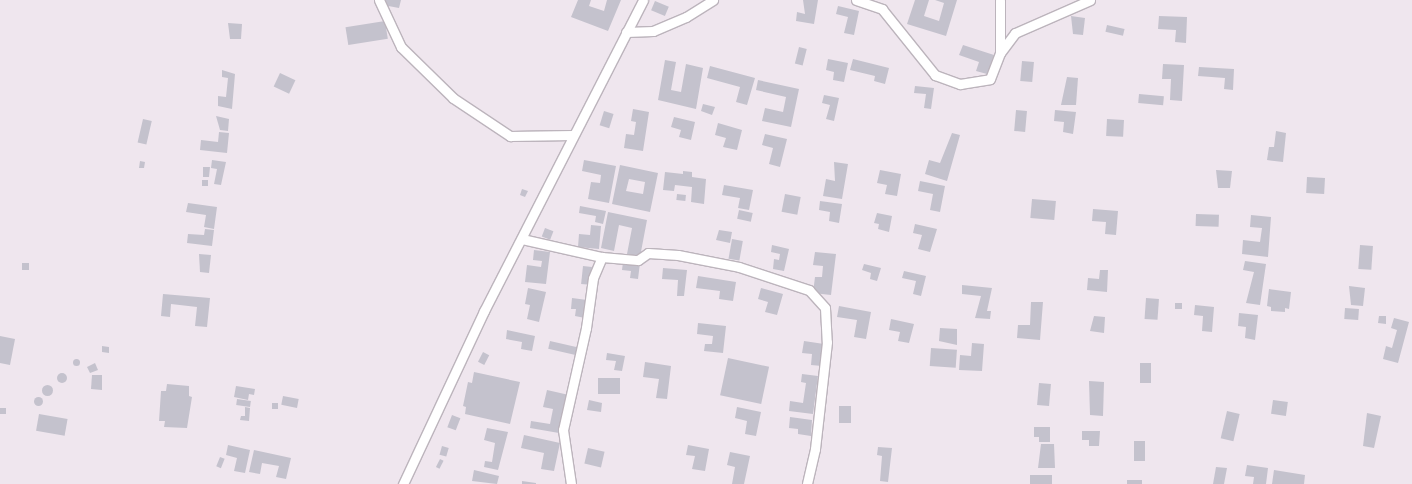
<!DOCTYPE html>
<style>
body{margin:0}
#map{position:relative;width:1412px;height:484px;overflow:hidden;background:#efe6ee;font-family:"Noto Sans",sans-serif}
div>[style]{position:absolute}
.building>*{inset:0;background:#c4c2cd;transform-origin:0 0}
.round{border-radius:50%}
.roads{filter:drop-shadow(1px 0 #bcb4bc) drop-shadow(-1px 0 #bcb4bc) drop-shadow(0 1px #bcb4bc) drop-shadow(0 -1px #bcb4bc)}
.minor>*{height:9px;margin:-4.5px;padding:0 4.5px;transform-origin:4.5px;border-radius:4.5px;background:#fff}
span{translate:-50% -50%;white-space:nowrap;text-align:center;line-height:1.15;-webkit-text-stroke:4px #fcf3fb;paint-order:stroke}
</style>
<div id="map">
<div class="building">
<i style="clip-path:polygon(384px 0,401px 0,399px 8px,383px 5px)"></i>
<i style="clip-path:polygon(578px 0,591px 0,589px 6px,604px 11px,607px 0,621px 0,608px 31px,571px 17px)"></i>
<i style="clip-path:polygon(803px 0,818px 0,814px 24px,796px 21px,797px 12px,805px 14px)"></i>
<i style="clip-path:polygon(915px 0,929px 0,924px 16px,939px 21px,944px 3px,935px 0,957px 0,946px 36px,907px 24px)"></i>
<i style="left:655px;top:1px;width:15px;height:10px;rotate:23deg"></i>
<i style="clip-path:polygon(838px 6px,859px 11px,854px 35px,844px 33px,848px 17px,836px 14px)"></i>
<i style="clip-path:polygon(1071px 16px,1085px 18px,1083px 35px,1073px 34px)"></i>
<i style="clip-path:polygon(1159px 16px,1187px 17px,1186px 43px,1175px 42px,1176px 30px,1158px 29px)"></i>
<i style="left:385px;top:21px;width:18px;height:40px;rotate:81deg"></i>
<i style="clip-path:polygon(228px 23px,242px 24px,241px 39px,230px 39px)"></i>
<i style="left:1107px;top:25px;width:18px;height:7px;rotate:13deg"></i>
<i style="clip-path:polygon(963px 45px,994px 55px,987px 74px,976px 71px,979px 62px,959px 55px)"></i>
<i style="left:799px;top:47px;width:8px;height:17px;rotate:14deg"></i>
<i style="clip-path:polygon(828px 59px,848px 63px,844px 82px,833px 80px,834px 72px,826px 70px)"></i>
<i style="clip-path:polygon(853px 59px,889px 68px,885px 84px,874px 81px,875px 76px,850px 70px)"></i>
<i style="clip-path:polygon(665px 60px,676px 62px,671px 90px,681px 92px,686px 64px,703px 68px,696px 109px,658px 100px)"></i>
<i style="left:1022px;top:61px;width:12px;height:20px;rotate:5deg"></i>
<i style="clip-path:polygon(1163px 64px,1184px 65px,1182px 101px,1170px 100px,1171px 79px,1162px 79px)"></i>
<i style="clip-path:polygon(710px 66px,755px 78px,747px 105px,736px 102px,740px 87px,707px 78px)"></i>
<i style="clip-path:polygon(1199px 67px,1234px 69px,1233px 90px,1224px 89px,1225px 78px,1198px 76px)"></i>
<i style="clip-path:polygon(222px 70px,235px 74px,232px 109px,218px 106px,218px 96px,226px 97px,228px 78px,222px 77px)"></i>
<i style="left:280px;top:73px;width:17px;height:15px;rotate:25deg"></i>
<i style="clip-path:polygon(1067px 77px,1078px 78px,1076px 105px,1061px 105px)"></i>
<i style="clip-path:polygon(758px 80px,799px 89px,791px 127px,762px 121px,765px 108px,783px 112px,786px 97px,756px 90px)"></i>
<i style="clip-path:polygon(915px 86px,934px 88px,931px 109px,924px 108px,926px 94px,914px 93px)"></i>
<i style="left:1139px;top:94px;width:25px;height:9px;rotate:5deg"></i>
<i style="clip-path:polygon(824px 95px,839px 98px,834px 121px,826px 119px,830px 105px,822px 103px)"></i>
<i style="clip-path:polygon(703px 104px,715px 107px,712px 115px,701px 111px)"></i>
<i style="clip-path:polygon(633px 109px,649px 112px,643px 151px,624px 148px,626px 134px,634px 135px,636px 122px,631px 121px)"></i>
<i style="left:1016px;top:110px;width:11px;height:21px;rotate:5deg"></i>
<i style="clip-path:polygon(1055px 110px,1076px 112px,1073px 134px,1063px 132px,1064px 122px,1054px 121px)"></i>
<i style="left:604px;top:111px;width:10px;height:15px;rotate:17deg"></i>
<i style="clip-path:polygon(216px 116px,229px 119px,228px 131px,220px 130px)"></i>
<i style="clip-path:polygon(674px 117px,695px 122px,691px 140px,679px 137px,681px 130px,671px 127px)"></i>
<i style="left:143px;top:119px;width:9px;height:24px;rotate:13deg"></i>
<i style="left:1107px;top:119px;width:17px;height:17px;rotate:3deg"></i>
<i style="clip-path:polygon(718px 123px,742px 130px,737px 150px,723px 147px,726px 138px,715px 135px)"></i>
<i style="clip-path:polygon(1276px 131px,1286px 133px,1283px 162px,1267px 160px,1269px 147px,1274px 147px)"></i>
<i style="clip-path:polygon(219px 132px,229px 133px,227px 153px,200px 150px,201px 140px,218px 142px)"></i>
<i style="clip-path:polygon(952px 133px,960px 135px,947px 181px,925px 174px,929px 160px,940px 163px)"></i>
<i style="clip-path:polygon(765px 134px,787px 139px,780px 167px,769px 164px,773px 148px,762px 145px)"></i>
<i style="clip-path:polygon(212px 160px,226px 162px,221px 185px,214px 184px,217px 169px,211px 168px)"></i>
<i style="clip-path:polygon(584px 160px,616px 166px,609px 203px,588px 199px,591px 182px,600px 183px,601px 175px,582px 171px)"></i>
<i style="clip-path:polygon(140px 161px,145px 162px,144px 168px,139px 168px)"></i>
<i style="clip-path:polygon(834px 162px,848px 164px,842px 199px,823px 196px,826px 179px,835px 181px)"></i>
<i style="clip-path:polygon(evenodd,620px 165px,658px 173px,650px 212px,612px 204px,620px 165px,629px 179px,645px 182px,643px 194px,626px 191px,629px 179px)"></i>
<i style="clip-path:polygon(203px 167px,210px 167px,209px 177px,203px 177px)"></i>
<i style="clip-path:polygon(880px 170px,901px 174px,897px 196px,885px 194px,887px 185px,877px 183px)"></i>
<i style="clip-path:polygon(1216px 170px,1232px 171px,1230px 188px,1218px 188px)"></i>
<i style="clip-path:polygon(683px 171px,692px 172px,692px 177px,706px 179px,704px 204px,691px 202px,692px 187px,675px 185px,674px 191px,663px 190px,665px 172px,683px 174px)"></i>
<i style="left:1307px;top:177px;width:18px;height:16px;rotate:3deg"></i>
<i style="left:202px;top:180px;width:6px;height:6px"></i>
<i style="clip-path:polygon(920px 181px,945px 186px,940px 212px,930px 210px,933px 194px,918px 191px)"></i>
<i style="clip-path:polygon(724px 185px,753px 190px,749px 210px,738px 208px,740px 198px,722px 195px)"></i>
<i style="clip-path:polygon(522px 189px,528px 191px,525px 197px,520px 195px)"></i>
<i style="left:677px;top:194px;width:9px;height:6px;rotate:6deg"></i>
<i style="left:785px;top:194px;width:16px;height:18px;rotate:11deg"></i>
<i style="left:1032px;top:199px;width:24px;height:19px;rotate:5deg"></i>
<i style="clip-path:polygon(820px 201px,842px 204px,839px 223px,829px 221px,830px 212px,819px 210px)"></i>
<i style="clip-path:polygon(188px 203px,217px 207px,214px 229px,204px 227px,206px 215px,186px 212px)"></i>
<i style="clip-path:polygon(580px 206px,606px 211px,603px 224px,595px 222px,596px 216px,579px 213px)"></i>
<i style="clip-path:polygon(1093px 209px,1118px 211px,1116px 235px,1105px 234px,1106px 222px,1092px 221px)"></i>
<i style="left:739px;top:210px;width:14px;height:9px;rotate:12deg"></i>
<i style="clip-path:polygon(608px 212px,647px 220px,640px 257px,627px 254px,632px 228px,619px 225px,614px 251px,601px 248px)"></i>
<i style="clip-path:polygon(877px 213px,892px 216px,889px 232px,878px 229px,879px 224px,874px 223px)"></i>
<i style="left:1196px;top:214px;width:23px;height:12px;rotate:2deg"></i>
<i style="clip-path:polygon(1251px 215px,1271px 217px,1268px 257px,1242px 254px,1243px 240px,1260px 242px,1262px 228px,1250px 227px)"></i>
<i style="clip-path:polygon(915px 224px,937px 229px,930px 252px,918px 249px,922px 235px,913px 233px)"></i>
<i style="clip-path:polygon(591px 225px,601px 226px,599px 249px,578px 247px,579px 234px,590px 235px)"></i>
<i style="left:545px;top:228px;width:9px;height:9px;rotate:21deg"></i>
<i style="clip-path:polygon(205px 229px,214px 230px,212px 246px,187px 243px,188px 234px,204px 235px)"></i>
<i style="clip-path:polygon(719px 230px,732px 232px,730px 243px,716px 240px)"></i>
<i style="left:732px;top:239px;width:11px;height:20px;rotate:10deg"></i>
<i style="clip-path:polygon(772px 245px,789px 249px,784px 271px,773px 269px,774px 259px,779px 260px,780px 254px,771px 252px)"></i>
<i style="left:1360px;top:245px;width:13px;height:24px;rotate:4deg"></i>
<i style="clip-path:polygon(534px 250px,550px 252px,546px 284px,525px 282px,527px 265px,541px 267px,542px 261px,533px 260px)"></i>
<i style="clip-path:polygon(815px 252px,836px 254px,831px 295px,813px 293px,815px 277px,822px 277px,823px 266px,813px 265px)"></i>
<i style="clip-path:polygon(199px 254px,211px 255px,209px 273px,200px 272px)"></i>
<i style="clip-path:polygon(1245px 261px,1266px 264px,1260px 305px,1246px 303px,1254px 272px,1243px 270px)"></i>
<i style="clip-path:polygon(623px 262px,640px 263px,638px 279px,630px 278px,631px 271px,622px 270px)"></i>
<i style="left:22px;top:263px;width:7px;height:7px"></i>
<i style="clip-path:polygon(864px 264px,881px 268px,877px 281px,870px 279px,871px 273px,862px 270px)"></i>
<i style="left:583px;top:266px;width:9px;height:18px;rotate:6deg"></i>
<i style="clip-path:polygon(663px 268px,687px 270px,684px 296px,677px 296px,678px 280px,662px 279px)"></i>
<i style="clip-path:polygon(1100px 270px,1108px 270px,1107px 292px,1087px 290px,1088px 278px,1099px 279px)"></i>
<i style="clip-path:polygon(904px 271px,926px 276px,921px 296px,913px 294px,916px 281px,902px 278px)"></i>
<i style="clip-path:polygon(698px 276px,736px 282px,733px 301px,719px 299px,720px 291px,696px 288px)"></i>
<i style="clip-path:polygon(962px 285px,992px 288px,987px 311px,991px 311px,990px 319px,975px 318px,981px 296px,962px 294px)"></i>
<i style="clip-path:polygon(1349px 286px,1365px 288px,1363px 306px,1351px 305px)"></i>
<i style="clip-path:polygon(528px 288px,546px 292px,539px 322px,527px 319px,530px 305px,525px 304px)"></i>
<i style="clip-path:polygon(761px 288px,783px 294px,777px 315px,765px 312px,768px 302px,758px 299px)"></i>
<i style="clip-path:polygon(1269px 289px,1291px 292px,1289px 309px,1285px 308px,1285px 312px,1271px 311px,1271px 307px,1267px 306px)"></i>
<i style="clip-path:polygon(163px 294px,210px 298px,207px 327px,195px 326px,197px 307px,171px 304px,170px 317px,161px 316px)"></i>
<i style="clip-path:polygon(572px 298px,587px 300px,585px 318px,575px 316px,576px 309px,571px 309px)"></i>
<i style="left:1146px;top:298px;width:13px;height:21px;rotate:4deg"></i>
<i style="clip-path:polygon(1031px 302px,1043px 302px,1040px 340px,1017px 338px,1018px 325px,1030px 325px)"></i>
<i style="left:1175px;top:303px;width:7px;height:6px"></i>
<i style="clip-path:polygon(1195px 305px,1214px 307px,1212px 332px,1202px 331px,1203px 316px,1194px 315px)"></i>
<i style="clip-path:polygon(839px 306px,871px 312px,866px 339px,854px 337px,857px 320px,837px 317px)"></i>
<i style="left:1345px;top:308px;width:14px;height:11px;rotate:4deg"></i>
<i style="clip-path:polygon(1239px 313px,1258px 315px,1255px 340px,1245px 338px,1246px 327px,1238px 326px)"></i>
<i style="clip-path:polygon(1094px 316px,1105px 317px,1104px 333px,1090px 331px)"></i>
<i style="clip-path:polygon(1379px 316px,1386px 316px,1386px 324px,1378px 323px)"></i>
<i style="clip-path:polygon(1394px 318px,1409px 322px,1398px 363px,1383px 359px,1386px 346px,1392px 348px,1397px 330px,1391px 328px)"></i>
<i style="clip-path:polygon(891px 319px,914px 324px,909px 343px,898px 341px,900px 332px,889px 330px)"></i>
<i style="clip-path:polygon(698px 323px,726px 326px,723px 353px,704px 351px,705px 344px,712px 344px,713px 336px,697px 334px)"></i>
<i style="clip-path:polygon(940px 328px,957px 329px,957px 345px,939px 341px)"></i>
<i style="clip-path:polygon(507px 330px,535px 336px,532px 351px,521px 349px,522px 342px,506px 339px)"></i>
<i style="clip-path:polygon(0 336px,15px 339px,10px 365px,0 363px)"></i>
<i style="left:550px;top:341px;width:28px;height:8px;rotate:13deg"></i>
<i style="clip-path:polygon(804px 341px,824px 344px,822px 366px,811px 365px,812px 354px,802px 353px)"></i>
<i style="clip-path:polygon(972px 343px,984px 344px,982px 371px,959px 370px,960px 355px,971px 356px)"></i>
<i style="clip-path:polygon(102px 346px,109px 347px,109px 353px,102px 352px)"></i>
<i style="left:931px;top:348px;width:26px;height:18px;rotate:4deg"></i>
<i style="left:483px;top:352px;width:7px;height:11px;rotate:27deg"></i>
<i style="clip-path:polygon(607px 353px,625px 356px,622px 371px,614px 370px,616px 361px,606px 360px)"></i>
<i style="left:728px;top:358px;width:42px;height:38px;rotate:12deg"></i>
<i class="round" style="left:72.5px;top:358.5px;width:7px;height:7px"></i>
<i style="clip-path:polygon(645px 362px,671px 366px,667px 399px,656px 398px,659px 379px,643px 377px)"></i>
<i style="clip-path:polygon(95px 363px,98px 370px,90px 373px,87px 367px)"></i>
<i style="left:1140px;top:363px;width:11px;height:20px"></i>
<i style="clip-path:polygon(474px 372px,520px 382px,510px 424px,465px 414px,466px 407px,463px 406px,468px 382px,472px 383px)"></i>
<i class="round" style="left:57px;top:373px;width:10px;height:10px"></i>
<i style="clip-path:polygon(802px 374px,818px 376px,813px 414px,789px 411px,790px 401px,803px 403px,806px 383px,801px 382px)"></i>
<i style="clip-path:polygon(92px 375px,102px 375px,102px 390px,91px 389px)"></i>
<i style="left:598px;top:378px;width:22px;height:16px"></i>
<i style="clip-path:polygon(1089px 381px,1104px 382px,1103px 416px,1090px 415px)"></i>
<i style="left:1039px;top:383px;width:12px;height:22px;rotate:5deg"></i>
<i style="clip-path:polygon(167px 384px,189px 386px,189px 396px,192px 397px,187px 428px,164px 427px,165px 421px,159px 421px,161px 391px,166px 391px)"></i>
<i class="round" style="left:41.5px;top:384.5px;width:11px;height:11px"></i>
<i style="clip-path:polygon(236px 386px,255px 389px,254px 395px,249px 394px,248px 400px,234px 397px)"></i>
<i style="clip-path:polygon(547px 390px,569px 395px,559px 433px,530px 428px,531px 421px,550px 424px,553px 409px,543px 407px)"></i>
<i style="left:283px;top:396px;width:16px;height:9px;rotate:11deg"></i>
<i class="round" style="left:33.5px;top:396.5px;width:9px;height:9px"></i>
<i style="left:237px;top:399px;width:14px;height:6px;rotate:8deg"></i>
<i style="clip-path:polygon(589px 400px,602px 403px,601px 412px,587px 410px)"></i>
<i style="left:1273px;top:400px;width:15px;height:14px;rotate:8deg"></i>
<i style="left:272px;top:403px;width:6px;height:6px"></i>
<i style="left:839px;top:406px;width:12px;height:17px"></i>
<i style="clip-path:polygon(245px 407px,250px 408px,249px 421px,240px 420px,241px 416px,245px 416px)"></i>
<i style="clip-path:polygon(737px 407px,761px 412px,756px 436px,745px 434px,747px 421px,735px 418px)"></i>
<i style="left:0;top:408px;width:6px;height:6px"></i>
<i style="left:1227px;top:411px;width:13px;height:28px;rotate:13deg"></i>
<i style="clip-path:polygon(1367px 413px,1381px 416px,1374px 448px,1363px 446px)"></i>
<i style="left:39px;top:414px;width:29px;height:17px;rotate:10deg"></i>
<i style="left:452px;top:415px;width:9px;height:13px;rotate:21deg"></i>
<i style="clip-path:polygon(790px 417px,812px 420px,811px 436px,798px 434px,798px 429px,789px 428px)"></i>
<i style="clip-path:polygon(1034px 427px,1050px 427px,1050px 442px,1039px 442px,1039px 437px,1034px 437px)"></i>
<i style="clip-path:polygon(487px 428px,508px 432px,498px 470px,484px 467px,485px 461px,492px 462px,495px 443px,484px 440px)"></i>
<i style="clip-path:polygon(1082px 431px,1100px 431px,1099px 446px,1089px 446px,1089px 440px,1082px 440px)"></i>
<i style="clip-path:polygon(524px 435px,560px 443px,554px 471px,541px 469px,544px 453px,521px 448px)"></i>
<i style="left:1134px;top:441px;width:11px;height:20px"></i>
<i style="clip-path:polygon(1041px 444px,1054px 444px,1055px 468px,1038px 468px)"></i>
<i style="clip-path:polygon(228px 445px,250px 450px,245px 473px,234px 471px,237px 458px,226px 455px)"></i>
<i style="clip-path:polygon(688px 445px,709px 449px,705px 471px,692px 469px,695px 456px,686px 455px)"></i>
<i style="left:442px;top:446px;width:7px;height:9px;rotate:16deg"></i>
<i style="clip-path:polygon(878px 447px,892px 448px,888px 482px,880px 481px,882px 456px,877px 455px)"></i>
<i style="left:588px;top:448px;width:17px;height:16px;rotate:13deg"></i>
<i style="clip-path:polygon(254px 450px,291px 458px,286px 479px,276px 477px,279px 466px,262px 463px,260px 474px,249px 472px)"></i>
<i style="clip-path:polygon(730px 452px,750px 456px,744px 484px,732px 484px,735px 467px,727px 465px)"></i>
<i style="left:220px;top:457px;width:5px;height:10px;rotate:22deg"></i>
<i style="left:440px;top:459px;width:4px;height:9px;rotate:27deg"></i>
<i style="clip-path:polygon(1247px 465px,1268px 468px,1266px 484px,1253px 484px,1254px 477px,1245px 476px)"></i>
<i style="clip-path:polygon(1216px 467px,1227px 468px,1224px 484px,1213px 484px)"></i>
<i style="clip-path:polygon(474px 470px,499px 476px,497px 484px,472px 481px)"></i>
<i style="clip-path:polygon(1274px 470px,1305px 475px,1304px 484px,1272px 484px)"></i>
<i style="left:1030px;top:475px;width:22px;height:9px"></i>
<i style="left:1127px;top:480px;width:15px;height:4px"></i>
<i style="clip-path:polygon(522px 481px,536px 483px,536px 484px,522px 484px)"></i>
</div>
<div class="roads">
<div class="minor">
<i style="left:379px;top:0;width:52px;rotate:64.9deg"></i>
<i style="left:401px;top:47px;width:73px;rotate:44.4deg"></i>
<i style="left:453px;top:98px;width:69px;rotate:33.7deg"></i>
<i style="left:510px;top:136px;width:63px;rotate:-0.9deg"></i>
<i style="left:856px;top:0;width:28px;rotate:19deg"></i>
<i style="left:882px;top:9px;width:85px;rotate:51.2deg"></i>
<i style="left:935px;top:75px;width:27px;rotate:20deg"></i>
<i style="left:960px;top:84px;width:30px;rotate:-9deg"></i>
<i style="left:990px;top:79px;width:28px;rotate:-69deg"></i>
<i style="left:1000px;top:53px;width:25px;rotate:-53deg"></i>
<i style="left:1015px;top:33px;width:82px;rotate:-23.7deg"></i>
<i style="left:1000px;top:0;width:53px;rotate:90deg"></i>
<i style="left:626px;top:32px;width:27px;rotate:-2deg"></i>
<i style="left:653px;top:31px;width:36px;rotate:-23deg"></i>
<i style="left:686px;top:17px;width:32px;rotate:-32deg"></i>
<i style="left:522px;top:239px;width:82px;rotate:12.7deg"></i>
<i style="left:602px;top:257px;width:36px;rotate:5deg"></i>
<i style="left:638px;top:260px;width:12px;rotate:-35deg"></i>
<i style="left:648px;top:253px;width:30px;rotate:4deg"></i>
<i style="left:678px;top:255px;width:62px;rotate:11.1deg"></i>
<i style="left:739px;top:267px;width:74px;rotate:18.2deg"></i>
<i style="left:809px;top:290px;width:24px;rotate:48deg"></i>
<i style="left:825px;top:308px;width:34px;rotate:87deg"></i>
<i style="left:827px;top:342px;width:108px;rotate:96.4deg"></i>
<i style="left:815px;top:449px;width:36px;rotate:103deg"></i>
<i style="left:403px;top:484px;width:191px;rotate:-64.9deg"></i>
<i style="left:484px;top:311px;width:349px;rotate:-62.9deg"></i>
<i style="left:571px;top:484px;width:55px;rotate:-98.4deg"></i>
<i style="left:563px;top:430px;width:105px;rotate:-77.3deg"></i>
<i style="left:586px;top:328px;width:50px;rotate:-82deg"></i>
<i style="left:593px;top:278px;width:23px;rotate:-67deg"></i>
</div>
</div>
</div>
